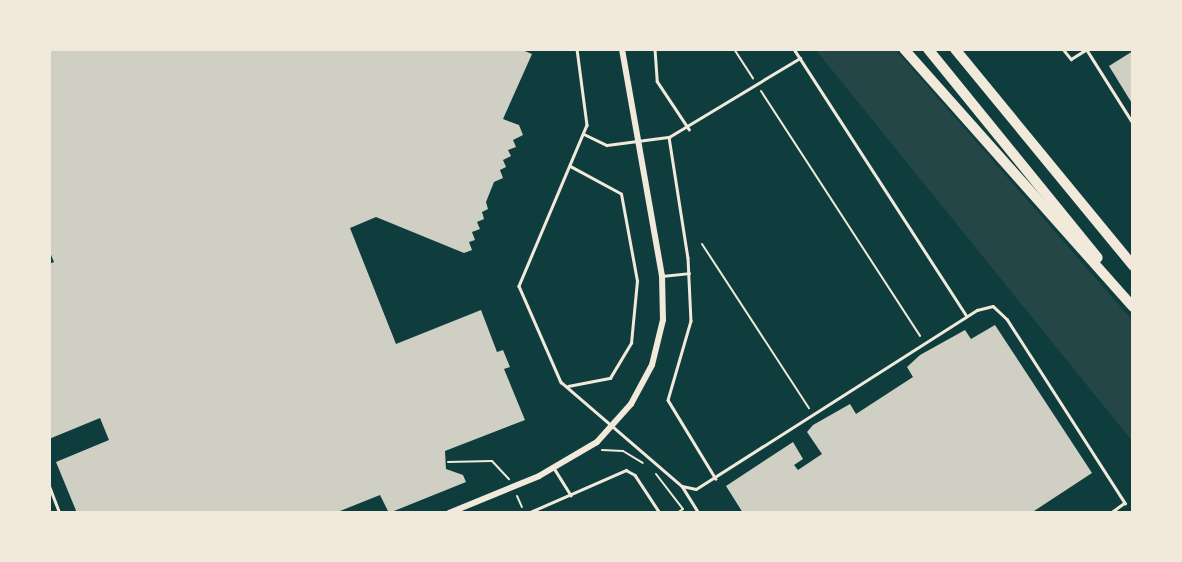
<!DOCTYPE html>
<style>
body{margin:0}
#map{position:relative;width:1182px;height:562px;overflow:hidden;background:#0f3d3e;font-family:"DejaVu Sans",sans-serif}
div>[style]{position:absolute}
.green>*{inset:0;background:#244646}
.building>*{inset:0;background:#cfcfc3}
.path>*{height:2px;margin:-1px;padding:0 1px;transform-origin:1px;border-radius:1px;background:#f1e9da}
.service>*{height:2.5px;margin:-1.25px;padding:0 1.25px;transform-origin:1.25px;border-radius:1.25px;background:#f1e9da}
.tertiary>*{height:6px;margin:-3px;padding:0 3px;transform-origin:3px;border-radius:3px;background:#f1e9da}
.motorway>*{height:10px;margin:-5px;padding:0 5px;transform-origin:5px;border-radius:5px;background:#f1e9da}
span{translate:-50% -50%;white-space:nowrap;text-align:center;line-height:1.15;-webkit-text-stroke:7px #f1e9da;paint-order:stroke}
.frame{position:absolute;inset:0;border:51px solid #f1e9da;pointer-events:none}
</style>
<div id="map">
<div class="green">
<i style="clip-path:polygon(815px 49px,895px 49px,1133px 321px,1133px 442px)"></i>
</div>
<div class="building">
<i style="clip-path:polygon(49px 49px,520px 49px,532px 54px,503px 119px,519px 125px,523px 135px,513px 140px,516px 147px,508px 150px,511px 156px,503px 160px,506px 167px,500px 170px,503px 178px,494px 182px,486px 202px,488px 209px,482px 212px,484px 219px,477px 222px,480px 229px,472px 232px,475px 240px,469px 242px,472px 250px,464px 253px,376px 217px,350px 228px,396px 344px,481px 310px,497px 352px,503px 350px,510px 367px,504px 369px,525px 420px,445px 451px,446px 469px,463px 475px,466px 482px,389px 513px,380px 495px,335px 513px,77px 513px,56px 462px,109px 440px,100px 418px,49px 439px,49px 264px,54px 262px,49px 250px)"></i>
<i style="clip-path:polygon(1133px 51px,1133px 105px,1109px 66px)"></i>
<i style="clip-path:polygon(995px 325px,1092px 473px,1031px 513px,743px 513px,726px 486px,793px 442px,803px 459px,794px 465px,798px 470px,822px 454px,807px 432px,813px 425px,850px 404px,856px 414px,913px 377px,907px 367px,920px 355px,965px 330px,971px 339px)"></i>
</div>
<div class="path">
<i style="left:734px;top:49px;width:35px;rotate:57deg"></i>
<i style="left:761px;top:91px;width:292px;rotate:57deg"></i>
<i style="left:702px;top:244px;width:196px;rotate:56.9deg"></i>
<i style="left:602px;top:450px;width:21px;rotate:3deg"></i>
<i style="left:623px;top:451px;width:23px;rotate:31deg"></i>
<i style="left:448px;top:462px;width:44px;rotate:-1.3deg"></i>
<i style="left:492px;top:461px;width:25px;rotate:47deg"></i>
<i style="left:656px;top:474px;width:44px;rotate:52.4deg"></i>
<i style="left:683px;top:509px;width:7px;rotate:146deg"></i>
<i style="left:517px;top:496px;width:12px;rotate:66deg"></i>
</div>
<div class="service">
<i style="left:577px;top:49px;width:77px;rotate:82.5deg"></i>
<i style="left:587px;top:125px;width:175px;rotate:112.9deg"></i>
<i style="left:519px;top:286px;width:105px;rotate:66.4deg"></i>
<i style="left:561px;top:382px;width:160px;rotate:40.7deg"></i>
<i style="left:682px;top:486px;width:14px;rotate:12deg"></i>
<i style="left:696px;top:489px;width:333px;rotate:-32.5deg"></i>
<i style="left:977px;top:310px;width:16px;rotate:-14deg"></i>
<i style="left:993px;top:306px;width:19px;rotate:43deg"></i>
<i style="left:1007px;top:319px;width:219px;rotate:57.3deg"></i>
<i style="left:1125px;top:503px;width:17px;rotate:144deg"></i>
<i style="left:655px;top:49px;width:32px;rotate:86deg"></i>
<i style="left:657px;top:81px;width:58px;rotate:56.3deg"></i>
<i style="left:794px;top:49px;width:318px;rotate:57.1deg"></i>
<i style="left:1063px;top:49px;width:13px;rotate:51deg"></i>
<i style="left:1071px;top:59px;width:19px;rotate:-32deg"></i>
<i style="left:1087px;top:50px;width:86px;rotate:57.8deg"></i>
<i style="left:584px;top:134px;width:25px;rotate:26deg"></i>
<i style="left:607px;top:145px;width:63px;rotate:-7.4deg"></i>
<i style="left:669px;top:137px;width:153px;rotate:-31.1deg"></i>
<i style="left:669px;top:137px;width:122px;rotate:81.1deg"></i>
<i style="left:688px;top:258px;width:63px;rotate:87.3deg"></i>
<i style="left:691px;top:321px;width:82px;rotate:106.2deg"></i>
<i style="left:668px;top:400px;width:92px;rotate:58.7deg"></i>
<i style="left:662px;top:276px;width:27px;rotate:-6deg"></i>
<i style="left:568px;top:386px;width:43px;rotate:-10.8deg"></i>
<i style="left:610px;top:378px;width:41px;rotate:-59deg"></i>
<i style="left:631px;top:343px;width:62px;rotate:-84.5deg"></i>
<i style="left:637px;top:281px;width:88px;rotate:-100.4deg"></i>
<i style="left:621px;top:194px;width:57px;rotate:-151.6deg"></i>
<i style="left:554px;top:468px;width:32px;rotate:58deg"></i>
<i style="left:49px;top:485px;width:30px;rotate:69deg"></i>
<i style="left:682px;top:486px;width:32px;rotate:58deg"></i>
<i style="left:528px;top:513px;width:107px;rotate:-23.7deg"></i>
<i style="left:626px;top:470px;width:10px;rotate:29deg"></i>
<i style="left:635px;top:475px;width:45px;rotate:56.7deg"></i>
</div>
<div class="tertiary">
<i style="left:449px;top:513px;width:97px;rotate:-22.3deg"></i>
<i style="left:539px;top:476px;width:67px;rotate:-30.4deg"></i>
<i style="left:597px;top:442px;width:51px;rotate:-48.2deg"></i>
<i style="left:631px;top:404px;width:44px;rotate:-61.7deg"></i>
<i style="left:652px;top:365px;width:46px;rotate:-76.3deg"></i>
<i style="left:663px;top:320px;width:44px;rotate:-91.3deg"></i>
<i style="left:662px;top:276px;width:230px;rotate:-100deg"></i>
</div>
<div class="motorway">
<i style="left:904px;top:49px;width:345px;rotate:48.4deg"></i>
<i style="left:928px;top:49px;width:269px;rotate:50.9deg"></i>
<i style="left:955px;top:49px;width:281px;rotate:50.6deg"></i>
</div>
<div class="frame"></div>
</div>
